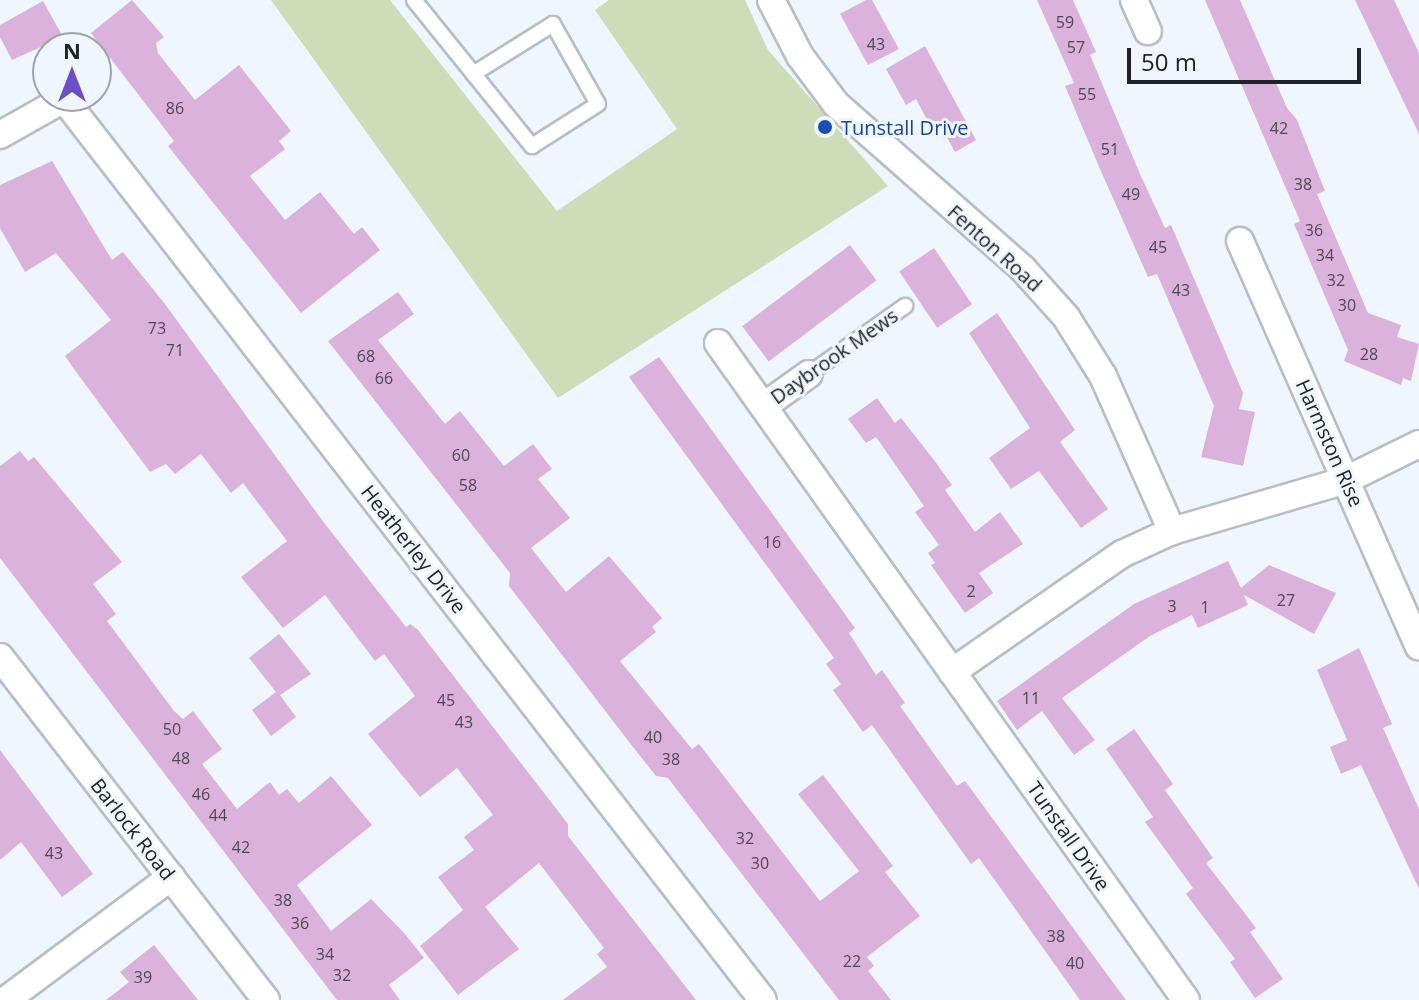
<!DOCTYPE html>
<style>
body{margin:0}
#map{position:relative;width:1419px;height:1000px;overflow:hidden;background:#f0f6fd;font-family:"Open Sans",sans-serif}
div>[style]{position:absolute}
.green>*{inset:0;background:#ceddb8}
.building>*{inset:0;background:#dbb2db;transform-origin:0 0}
.roads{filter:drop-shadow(2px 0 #b7bec6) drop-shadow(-2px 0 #b7bec6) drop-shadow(0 2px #b7bec6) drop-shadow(0 -2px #b7bec6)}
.service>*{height:14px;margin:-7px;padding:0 7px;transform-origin:7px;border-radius:7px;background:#fff}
.minor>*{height:26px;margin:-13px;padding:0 13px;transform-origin:13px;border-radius:13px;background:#fff}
.dots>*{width:22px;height:22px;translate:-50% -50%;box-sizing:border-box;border:4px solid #f0f6fd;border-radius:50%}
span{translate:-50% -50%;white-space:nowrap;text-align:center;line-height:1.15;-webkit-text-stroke:6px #f0f6fd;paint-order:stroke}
.number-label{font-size:16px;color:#4f4753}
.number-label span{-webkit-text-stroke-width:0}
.transit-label{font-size:20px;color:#164399}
.left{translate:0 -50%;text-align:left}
.street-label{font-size:20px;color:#202326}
.north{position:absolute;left:32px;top:32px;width:80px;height:80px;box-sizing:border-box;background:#f0f6fd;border:2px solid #9da2a7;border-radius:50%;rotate:0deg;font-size:22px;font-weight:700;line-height:32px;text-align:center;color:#202326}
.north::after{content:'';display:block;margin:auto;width:28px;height:36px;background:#6c4ec7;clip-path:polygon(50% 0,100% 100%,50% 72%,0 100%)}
.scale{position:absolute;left:1127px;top:48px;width:234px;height:36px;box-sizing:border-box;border:4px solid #202326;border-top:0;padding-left:10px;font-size:24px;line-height:28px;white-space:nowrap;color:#202326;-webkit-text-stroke:6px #f0f6fd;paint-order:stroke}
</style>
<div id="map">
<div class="green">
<i style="clip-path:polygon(271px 0,390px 0,557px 211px,677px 129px,595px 10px,609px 0,745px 0,768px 50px,888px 186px,558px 398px)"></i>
</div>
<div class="building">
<i style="clip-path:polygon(132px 0,164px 37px,156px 43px,158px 53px,195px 100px,239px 65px,291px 131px,279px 141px,285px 149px,250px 176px,285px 220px,320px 192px,354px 234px,362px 227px,380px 250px,301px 313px,168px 146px,174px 141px,91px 33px)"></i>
<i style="clip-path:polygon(866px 0,872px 0,899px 49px,868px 65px,840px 14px)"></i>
<i style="clip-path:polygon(1037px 0,1073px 0,1096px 52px,1090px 55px,1140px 174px,1165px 228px,1171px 225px,1243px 393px,1239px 409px,1255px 412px,1243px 466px,1201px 457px,1214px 406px,1157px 274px,1148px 277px,1100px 169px,1065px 86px,1074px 83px)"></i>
<i style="clip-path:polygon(1205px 0,1240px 0,1287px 108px,1297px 120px,1325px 191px,1317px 194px,1368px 313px,1401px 325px,1397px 337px,1419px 344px,1411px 381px,1403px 378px,1401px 385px,1344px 361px,1348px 350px,1294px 224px,1300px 221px)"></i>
<i style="clip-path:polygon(1355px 0,1394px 0,1419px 53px,1419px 134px)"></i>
<i style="clip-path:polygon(43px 1px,63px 37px,12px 60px,0 37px,0 25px)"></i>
<i style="clip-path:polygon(925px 46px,976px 140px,955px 152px,938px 121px,930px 125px,916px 99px,906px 105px,886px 69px)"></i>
<i style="clip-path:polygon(52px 161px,112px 260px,123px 252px,165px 304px,322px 520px,406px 627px,410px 624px,418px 630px,568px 824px,568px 836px,696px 1000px,563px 1000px,607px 967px,597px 954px,604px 948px,539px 863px,485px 907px,519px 949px,458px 995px,420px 946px,463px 910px,438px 877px,474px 850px,464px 837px,493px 815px,457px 768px,420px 797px,368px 734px,415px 696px,384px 654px,375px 661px,325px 595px,283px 628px,241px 577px,287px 541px,243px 483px,231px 493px,201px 454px,175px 474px,166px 464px,150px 472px,74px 369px,65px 356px,111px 320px,56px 253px,25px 272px,0 228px,0 185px)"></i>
<i style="left:850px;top:245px;width:44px;height:135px;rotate:53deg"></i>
<i style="left:934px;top:248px;width:68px;height:42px;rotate:56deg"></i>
<i style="clip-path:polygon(398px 292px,414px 314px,378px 340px,445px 424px,460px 411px,504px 466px,533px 444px,552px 469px,538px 479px,570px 518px,531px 548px,566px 592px,609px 556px,662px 618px,652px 627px,656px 632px,620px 661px,692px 749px,699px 744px,820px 901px,859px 871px,798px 794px,823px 775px,893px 866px,885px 872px,920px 916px,867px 957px,874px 966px,868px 971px,891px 1000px,839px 1000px,668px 778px,656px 776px,633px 747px,509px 586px,510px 573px,328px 341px)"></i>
<i style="clip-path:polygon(997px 313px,1075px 430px,1060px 442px,1108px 509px,1081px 528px,1039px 471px,1011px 489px,989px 458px,1030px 428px,969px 333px)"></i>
<i style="clip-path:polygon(659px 357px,855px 628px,849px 633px,876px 675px,882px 670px,905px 703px,900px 706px,957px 786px,965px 781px,1126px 1000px,1080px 1000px,979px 858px,971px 864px,872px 725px,863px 732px,833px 690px,841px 684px,826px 664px,834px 658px,629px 377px)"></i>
<i style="clip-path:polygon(877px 398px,895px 423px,901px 418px,934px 460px,952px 485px,945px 490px,975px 532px,1000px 512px,1023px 544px,979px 573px,993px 593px,965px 613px,931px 565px,935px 563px,928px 553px,939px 545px,915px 512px,924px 506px,876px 437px,866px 443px,848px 419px)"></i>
<i style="clip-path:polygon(20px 451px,28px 461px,34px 457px,122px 562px,93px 584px,116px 614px,107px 621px,174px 711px,183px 719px,193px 711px,222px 749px,202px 764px,237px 809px,270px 782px,279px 795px,287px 789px,299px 803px,331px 776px,372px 825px,297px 885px,331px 931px,371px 899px,405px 934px,424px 958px,389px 985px,400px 1000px,337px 1000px,0 558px,0 466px)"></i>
<i style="clip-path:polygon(1228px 561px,1241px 588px,1269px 565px,1336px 593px,1314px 634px,1244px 595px,1248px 605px,1198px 628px,1192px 615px,1150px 636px,1062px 698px,1095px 740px,1074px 755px,1042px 711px,1017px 730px,997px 701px,1134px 604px)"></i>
<i style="clip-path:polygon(279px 634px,311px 674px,280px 695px,296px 717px,271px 736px,252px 710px,276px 692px,249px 658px)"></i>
<i style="clip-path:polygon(1359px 648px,1392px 724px,1383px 728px,1419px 809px,1419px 889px,1361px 765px,1341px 774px,1330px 747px,1347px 740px,1317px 670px)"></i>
<i style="clip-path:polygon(1134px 729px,1173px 784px,1165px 790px,1213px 858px,1206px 863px,1256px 928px,1250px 932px,1283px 979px,1255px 998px,1230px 962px,1235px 959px,1186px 894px,1193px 888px,1145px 822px,1153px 817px,1106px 749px)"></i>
<i style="clip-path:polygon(0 750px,93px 874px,62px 897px,21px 842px,0 860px)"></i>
<i style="clip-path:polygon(154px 945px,198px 1000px,106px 1000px,129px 982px,120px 972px)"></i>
</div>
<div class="roads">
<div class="service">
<i style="left:414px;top:0;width:188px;rotate:51.1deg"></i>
<i style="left:532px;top:146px;width:78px;rotate:-32.5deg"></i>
<i style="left:598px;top:104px;width:92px;rotate:-119.4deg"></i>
<i style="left:553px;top:24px;width:94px;rotate:148deg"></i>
<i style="left:809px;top:374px;width:118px;rotate:-35.3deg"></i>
</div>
<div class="minor">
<i style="left:771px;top:0;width:63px;rotate:62.6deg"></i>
<i style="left:800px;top:56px;width:60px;rotate:53.1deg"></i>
<i style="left:836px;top:104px;width:249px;rotate:41.4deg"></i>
<i style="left:1023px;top:269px;width:64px;rotate:48.1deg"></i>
<i style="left:1066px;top:317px;width:70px;rotate:57.9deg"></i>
<i style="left:1103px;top:376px;width:170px;rotate:66deg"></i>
<i style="left:1134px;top:0;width:34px;rotate:66deg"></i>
<i style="left:0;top:135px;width:73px;rotate:-29.4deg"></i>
<i style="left:64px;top:99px;width:1140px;rotate:52.2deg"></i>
<i style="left:1240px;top:241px;width:443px;rotate:66.2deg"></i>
<i style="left:718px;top:343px;width:807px;rotate:54.54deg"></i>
<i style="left:764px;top:406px;width:55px;rotate:-35.4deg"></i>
<i style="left:0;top:657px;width:434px;rotate:52.2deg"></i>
<i style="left:952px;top:672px;width:207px;rotate:-34.8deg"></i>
<i style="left:1122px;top:554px;width:55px;rotate:-24.7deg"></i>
<i style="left:1172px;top:531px;width:181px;rotate:-16.3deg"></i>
<i style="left:1346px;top:480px;width:81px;rotate:-26.3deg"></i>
<i style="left:6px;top:1000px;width:206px;rotate:-36.7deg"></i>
</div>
</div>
<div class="dots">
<i style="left:825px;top:127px;background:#1a4fb4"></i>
</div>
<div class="number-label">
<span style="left:1065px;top:22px">59</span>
<span style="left:876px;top:44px">43</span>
<span style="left:1076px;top:47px">57</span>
<span style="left:1087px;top:94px">55</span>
<span style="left:175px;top:108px">86</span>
<span style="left:1279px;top:128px">42</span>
<span style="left:1110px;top:149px">51</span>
<span style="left:1303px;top:184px">38</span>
<span style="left:1131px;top:194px">49</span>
<span style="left:1314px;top:230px">36</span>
<span style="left:1158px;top:247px">45</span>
<span style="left:1325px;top:255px">34</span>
<span style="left:1336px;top:280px">32</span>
<span style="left:1181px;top:290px">43</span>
<span style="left:1347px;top:305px">30</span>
<span style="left:157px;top:328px">73</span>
<span style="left:175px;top:350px">71</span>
<span style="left:1369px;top:354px">28</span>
<span style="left:366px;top:356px">68</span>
<span style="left:384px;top:378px">66</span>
<span style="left:461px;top:455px">60</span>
<span style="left:468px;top:485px">58</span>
<span style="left:772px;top:542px">16</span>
<span style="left:971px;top:591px">2</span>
<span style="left:1286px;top:600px">27</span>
<span style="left:1172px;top:606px">3</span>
<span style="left:1205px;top:607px">1</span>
<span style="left:1031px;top:698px">11</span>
<span style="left:446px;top:700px">45</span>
<span style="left:464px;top:722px">43</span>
<span style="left:172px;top:729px">50</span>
<span style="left:653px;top:737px">40</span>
<span style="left:181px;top:758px">48</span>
<span style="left:671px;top:759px">38</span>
<span style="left:201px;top:794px">46</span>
<span style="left:218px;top:815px">44</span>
<span style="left:745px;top:838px">32</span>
<span style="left:241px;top:847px">42</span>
<span style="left:54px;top:853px">43</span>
<span style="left:760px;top:863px">30</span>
<span style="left:283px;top:900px">38</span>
<span style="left:300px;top:923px">36</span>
<span style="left:1056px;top:936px">38</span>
<span style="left:325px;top:954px">34</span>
<span style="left:852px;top:961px">22</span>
<span style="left:1075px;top:963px">40</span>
<span style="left:342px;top:975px">32</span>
<span style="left:143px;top:977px">39</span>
</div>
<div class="transit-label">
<span class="left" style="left:841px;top:127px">Tunstall Drive</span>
</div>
<div class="street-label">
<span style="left:995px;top:248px;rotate:42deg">Fenton Road</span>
<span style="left:834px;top:356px;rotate:-35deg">Daybrook Mews</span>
<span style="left:1330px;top:443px;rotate:66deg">Harmston Rise</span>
<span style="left:414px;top:549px;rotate:52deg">Heatherley Drive</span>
<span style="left:133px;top:829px;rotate:52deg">Barlock Road</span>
<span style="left:1069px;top:836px;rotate:55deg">Tunstall Drive</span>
</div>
<div class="north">N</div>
<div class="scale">50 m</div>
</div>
